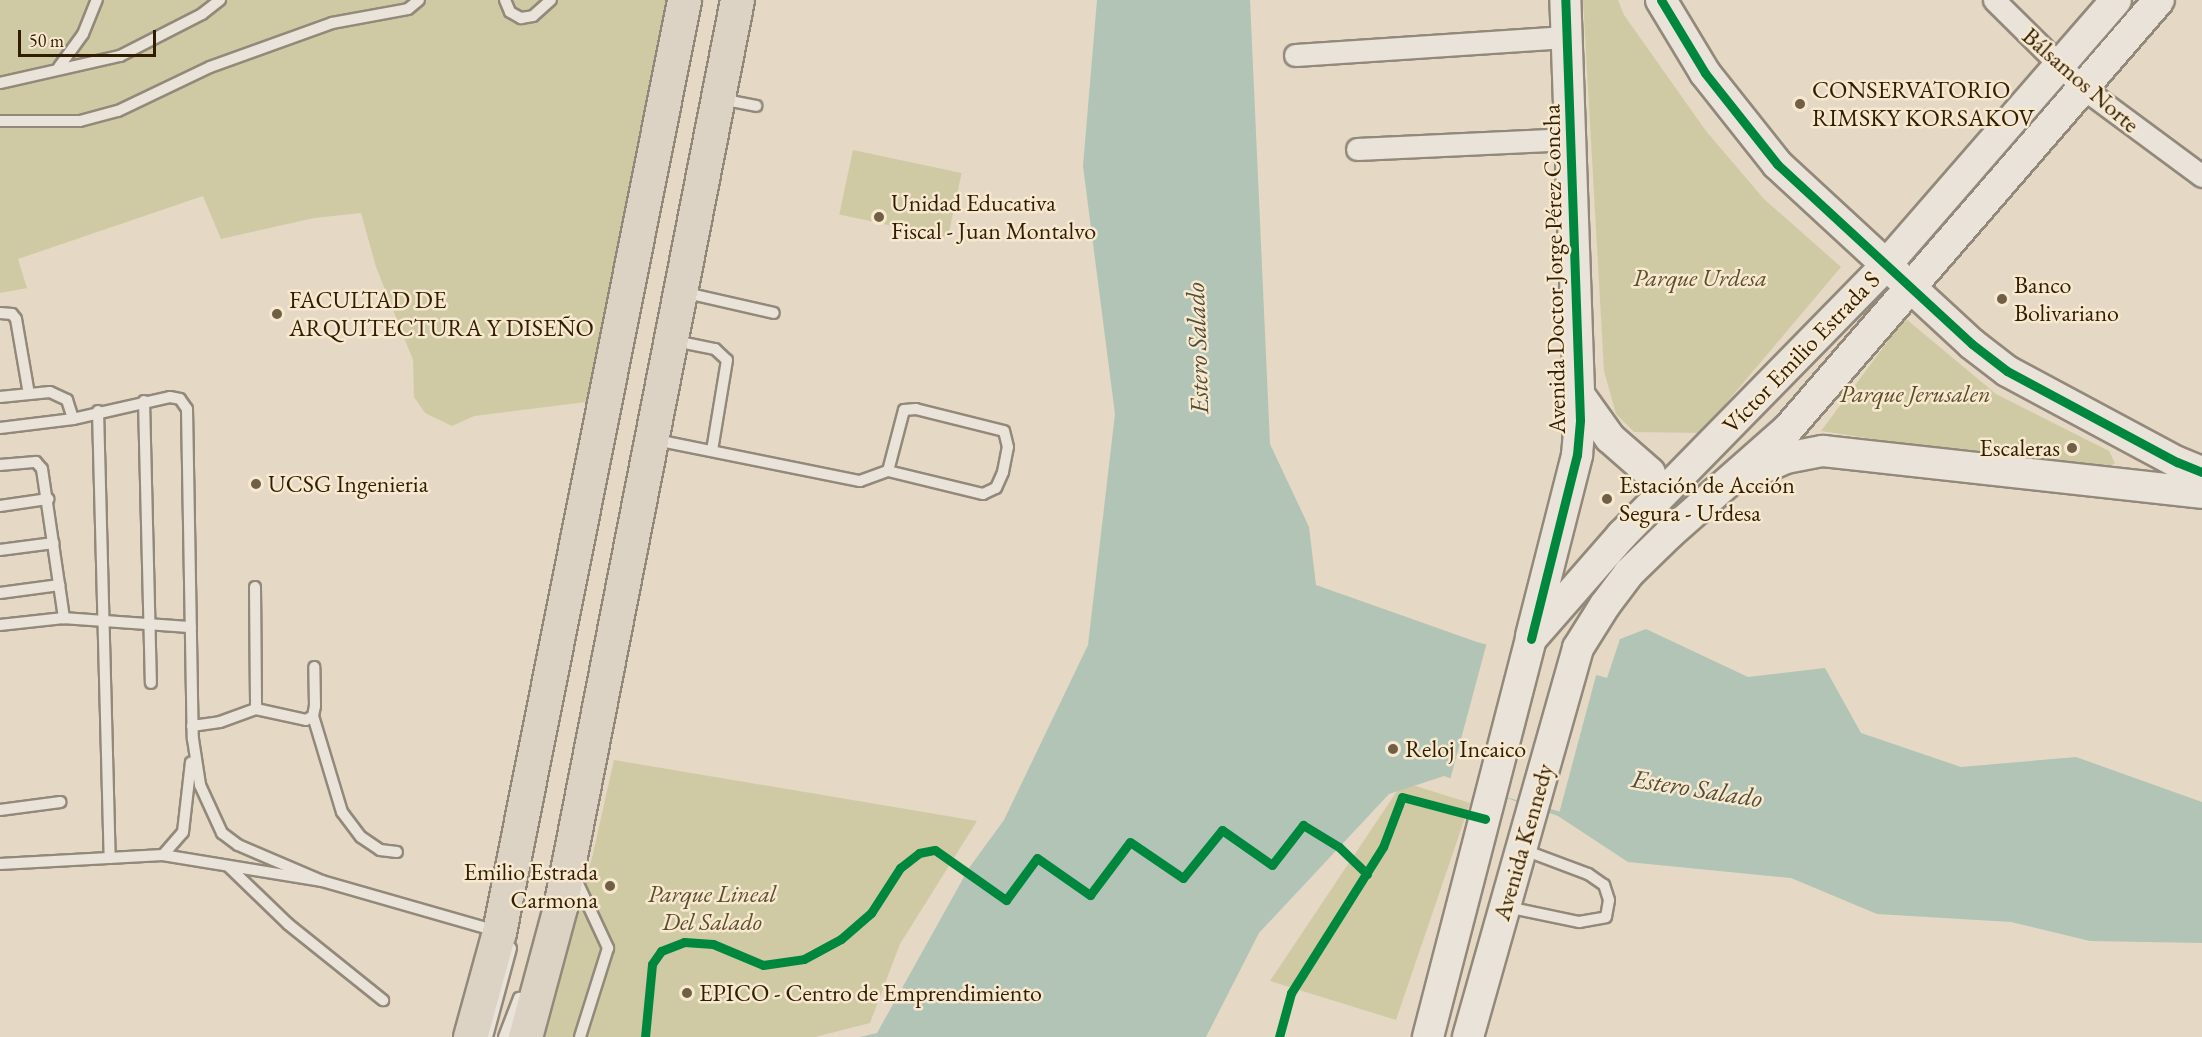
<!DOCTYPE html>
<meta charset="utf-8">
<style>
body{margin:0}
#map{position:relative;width:2202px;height:1037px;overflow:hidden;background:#e5d8c4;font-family:"EB Garamond",serif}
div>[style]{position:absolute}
.green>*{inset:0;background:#d0caa4;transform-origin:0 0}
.water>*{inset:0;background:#b1c4b6}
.pier>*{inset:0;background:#e5d8c4;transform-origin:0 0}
.roads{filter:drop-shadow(2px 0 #93897b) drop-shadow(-2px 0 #93897b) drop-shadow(0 2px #93897b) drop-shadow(0 -2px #93897b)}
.lane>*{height:10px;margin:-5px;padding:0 5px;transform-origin:5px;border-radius:5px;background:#e9e3d9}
.street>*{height:21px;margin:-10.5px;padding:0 10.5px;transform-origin:10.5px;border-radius:10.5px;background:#e9e3d9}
.secondary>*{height:30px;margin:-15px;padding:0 15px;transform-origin:15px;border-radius:15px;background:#e9e3d9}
.primary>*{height:33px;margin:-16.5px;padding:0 16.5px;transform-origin:16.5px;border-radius:16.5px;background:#dcd3c4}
.cycleway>*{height:9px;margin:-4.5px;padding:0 4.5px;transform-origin:4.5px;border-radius:4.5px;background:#00873e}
.dots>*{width:16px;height:16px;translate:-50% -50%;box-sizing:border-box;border:3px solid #f7e8d0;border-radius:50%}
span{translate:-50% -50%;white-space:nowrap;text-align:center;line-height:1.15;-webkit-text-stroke:5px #f7e8d0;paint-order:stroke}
.street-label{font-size:24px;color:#311d00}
.poi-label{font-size:24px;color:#311d00}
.left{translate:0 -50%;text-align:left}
.right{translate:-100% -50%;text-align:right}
.park-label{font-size:24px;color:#5c4d29;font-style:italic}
.water-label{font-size:26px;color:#514c35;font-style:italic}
.scale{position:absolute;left:18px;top:30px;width:138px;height:27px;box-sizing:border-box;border:3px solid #311d00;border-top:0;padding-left:8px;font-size:18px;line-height:21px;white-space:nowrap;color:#311d00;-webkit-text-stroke:4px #f7e8d0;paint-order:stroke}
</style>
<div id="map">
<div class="green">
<i style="clip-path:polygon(0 0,674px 0,594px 401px,474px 416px,452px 426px,425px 413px,414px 397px,413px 360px,376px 267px,361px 213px,314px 218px,221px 239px,203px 196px,18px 259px,27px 288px,0 293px)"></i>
<i style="clip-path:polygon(1583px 0,1618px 0,1624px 15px,1706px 131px,1764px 199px,1841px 267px,1701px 433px,1634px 432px,1616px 414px,1604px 371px)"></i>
<i style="left:853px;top:150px;width:111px;height:66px;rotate:12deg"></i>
<i style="clip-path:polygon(1905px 318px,1996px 394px,2109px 451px,2115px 463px,2103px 471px,2070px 469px,1821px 431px)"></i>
<i style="clip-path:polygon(614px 760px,977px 821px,900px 944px,870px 1023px,815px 1037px,538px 1037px,592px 858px)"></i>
<i style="clip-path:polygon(1403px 782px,1470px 803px,1396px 1020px,1270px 981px)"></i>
</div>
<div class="water">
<i style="clip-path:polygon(1097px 0,1250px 0,1270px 444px,1309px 527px,1316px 585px,1477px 642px,1607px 678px,1620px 639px,1646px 629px,1748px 677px,1825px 668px,1861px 733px,1961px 767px,2076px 757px,2202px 802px,2202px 943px,2090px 941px,2011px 922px,1877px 914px,1791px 878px,1628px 862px,1558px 816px,1444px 776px,1389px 794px,1259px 933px,1206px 1037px,860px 1037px,877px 1033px,969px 868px,1004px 820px,1088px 645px,1115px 414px,1083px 166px)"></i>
</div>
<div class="pier">
<i style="left:1487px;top:642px;width:114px;height:145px;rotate:15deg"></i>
</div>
<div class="roads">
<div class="lane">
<i style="left:505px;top:0;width:13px;rotate:67deg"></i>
<i style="left:510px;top:12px;width:13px;rotate:29deg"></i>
<i style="left:521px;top:18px;width:12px;rotate:-9deg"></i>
<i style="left:533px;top:16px;width:24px;rotate:-42deg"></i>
<i style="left:59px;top:67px;width:41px;rotate:-54deg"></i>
<i style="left:83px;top:34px;width:37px;rotate:-68deg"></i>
<i style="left:0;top:83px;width:123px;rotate:-12.7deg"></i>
<i style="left:120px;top:56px;width:92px;rotate:-27.1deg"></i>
<i style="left:202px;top:14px;width:23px;rotate:-38deg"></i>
<i style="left:721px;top:99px;width:36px;rotate:11deg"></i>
<i style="left:0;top:121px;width:80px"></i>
<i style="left:80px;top:121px;width:39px;rotate:-15deg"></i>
<i style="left:118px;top:111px;width:102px;rotate:-25.6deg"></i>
<i style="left:210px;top:67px;width:130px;rotate:-19.8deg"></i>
<i style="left:332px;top:23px;width:77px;rotate:-10.4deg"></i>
<i style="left:408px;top:9px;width:14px;rotate:-39deg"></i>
<i style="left:682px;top:292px;width:94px;rotate:12.9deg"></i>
<i style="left:0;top:313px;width:12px;rotate:5deg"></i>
<i style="left:12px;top:314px;width:6px;rotate:51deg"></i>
<i style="left:16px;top:319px;width:76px;rotate:80.2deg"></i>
<i style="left:675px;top:341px;width:41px;rotate:11.3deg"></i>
<i style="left:715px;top:349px;width:16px;rotate:43deg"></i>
<i style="left:727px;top:360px;width:92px;rotate:99.4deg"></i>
<i style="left:0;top:397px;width:50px;rotate:-5.7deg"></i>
<i style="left:50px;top:392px;width:19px;rotate:25deg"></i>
<i style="left:67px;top:400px;width:20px;rotate:72deg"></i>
<i style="left:144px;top:401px;width:282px;rotate:88.6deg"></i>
<i style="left:98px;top:411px;width:447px;rotate:88.5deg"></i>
<i style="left:0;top:428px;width:74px;rotate:-7deg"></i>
<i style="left:73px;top:419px;width:99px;rotate:-12.8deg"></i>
<i style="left:170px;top:397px;width:10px;rotate:11deg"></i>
<i style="left:180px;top:399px;width:12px;rotate:55deg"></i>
<i style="left:187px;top:409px;width:330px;rotate:89deg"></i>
<i style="left:193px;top:739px;width:47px;rotate:81.3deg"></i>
<i style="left:200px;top:785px;width:53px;rotate:65.4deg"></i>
<i style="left:222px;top:833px;width:20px;rotate:37deg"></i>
<i style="left:238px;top:845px;width:91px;rotate:23.2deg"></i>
<i style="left:656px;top:440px;width:208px;rotate:11.4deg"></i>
<i style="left:860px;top:481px;width:30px;rotate:-20deg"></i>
<i style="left:888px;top:471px;width:98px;rotate:13.6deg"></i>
<i style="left:983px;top:494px;width:14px;rotate:-25deg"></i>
<i style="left:996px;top:488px;width:17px;rotate:-66deg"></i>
<i style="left:1003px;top:472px;width:25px;rotate:-79deg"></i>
<i style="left:1008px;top:447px;width:16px;rotate:-104deg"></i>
<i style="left:1004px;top:431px;width:91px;rotate:-166deg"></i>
<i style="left:916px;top:409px;width:12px;rotate:175deg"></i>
<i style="left:904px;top:410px;width:63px;rotate:104.7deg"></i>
<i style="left:0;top:465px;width:36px;rotate:-5deg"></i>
<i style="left:36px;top:462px;width:9px;rotate:49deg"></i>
<i style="left:42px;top:469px;width:151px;rotate:81.6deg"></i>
<i style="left:0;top:506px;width:49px;rotate:-8.3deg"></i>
<i style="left:0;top:550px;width:54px;rotate:-7.4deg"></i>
<i style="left:255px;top:587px;width:122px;rotate:89.5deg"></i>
<i style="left:0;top:593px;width:60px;rotate:-7.7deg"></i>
<i style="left:0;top:625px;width:64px;rotate:-6.2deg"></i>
<i style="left:64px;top:618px;width:127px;rotate:4.1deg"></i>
<i style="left:313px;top:716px;width:100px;rotate:73.2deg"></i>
<i style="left:342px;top:812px;width:31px;rotate:53deg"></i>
<i style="left:361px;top:837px;width:23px;rotate:34deg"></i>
<i style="left:380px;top:850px;width:17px;rotate:7deg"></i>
<i style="left:192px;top:726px;width:28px;rotate:-8deg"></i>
<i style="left:220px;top:722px;width:38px;rotate:-20deg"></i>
<i style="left:256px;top:709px;width:51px;rotate:12.4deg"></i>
<i style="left:306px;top:720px;width:8px;rotate:-30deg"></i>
<i style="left:313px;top:716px;width:10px;rotate:-79deg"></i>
<i style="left:315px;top:706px;width:39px;rotate:-91deg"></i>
<i style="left:0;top:810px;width:61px;rotate:-7.6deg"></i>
<i style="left:163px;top:855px;width:30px;rotate:-49deg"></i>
<i style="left:183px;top:832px;width:70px;rotate:-83.5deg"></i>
<i style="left:0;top:864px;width:163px;rotate:-3.2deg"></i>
<i style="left:163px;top:855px;width:161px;rotate:9.3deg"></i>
<i style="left:322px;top:881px;width:181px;rotate:16deg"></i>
<i style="left:228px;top:866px;width:83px;rotate:44deg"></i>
<i style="left:288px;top:924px;width:122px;rotate:38.7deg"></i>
<i style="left:574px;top:875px;width:81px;rotate:65deg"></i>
<i style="left:608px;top:948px;width:93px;rotate:107.5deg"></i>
<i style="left:1507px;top:907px;width:74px;rotate:11.8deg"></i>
<i style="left:1579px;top:922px;width:27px;rotate:-10deg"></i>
<i style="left:1606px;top:917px;width:17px;rotate:-80deg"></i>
<i style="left:1609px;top:900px;width:16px;rotate:-108deg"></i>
<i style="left:1604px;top:885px;width:19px;rotate:-145deg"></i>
<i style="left:1588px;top:874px;width:68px;rotate:-159.4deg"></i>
<i style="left:487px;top:1037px;width:92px;rotate:-74.9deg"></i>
<i style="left:504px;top:1037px;width:42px;rotate:-69deg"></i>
</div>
<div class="street">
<i style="left:1994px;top:0;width:125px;rotate:44.7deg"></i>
<i style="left:2083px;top:88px;width:148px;rotate:36.5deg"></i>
<i style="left:1295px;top:55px;width:272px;rotate:-3.8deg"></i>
<i style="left:1357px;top:149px;width:214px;rotate:-2.7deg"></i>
</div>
<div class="secondary">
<i style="left:1661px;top:0;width:85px;rotate:58.9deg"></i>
<i style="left:1705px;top:73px;width:116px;rotate:51.6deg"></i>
<i style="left:1777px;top:164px;width:265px;rotate:42.7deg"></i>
<i style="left:1972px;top:344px;width:44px;rotate:37.6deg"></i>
<i style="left:2007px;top:371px;width:193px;rotate:28.2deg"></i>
<i style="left:2177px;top:462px;width:27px;rotate:22deg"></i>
<i style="left:1580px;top:396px;width:52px;rotate:54.5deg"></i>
<i style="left:1610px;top:438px;width:53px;rotate:41.2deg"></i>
<i style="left:1750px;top:474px;width:39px;rotate:-24deg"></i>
<i style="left:1786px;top:458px;width:38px;rotate:-11deg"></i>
<i style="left:1823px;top:451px;width:381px;rotate:6.3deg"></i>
<i style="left:1531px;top:636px;width:187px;rotate:-75.7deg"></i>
<i style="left:1577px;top:455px;width:35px;rotate:-85deg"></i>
<i style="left:1580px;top:420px;width:420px;rotate:-92deg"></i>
<i style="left:1428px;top:1037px;width:411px;rotate:-75.5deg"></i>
<i style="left:1531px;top:639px;width:138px;rotate:-48.8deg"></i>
<i style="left:1622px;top:535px;width:376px;rotate:-45.6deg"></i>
<i style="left:1885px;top:266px;width:352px;rotate:-49deg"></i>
<i style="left:1468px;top:1037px;width:404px;rotate:-74.2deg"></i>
<i style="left:1578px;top:648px;width:51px;rotate:-57.9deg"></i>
<i style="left:1605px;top:605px;width:40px;rotate:-53deg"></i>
<i style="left:1629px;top:573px;width:57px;rotate:-44.3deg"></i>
<i style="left:1670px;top:533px;width:157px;rotate:-41.4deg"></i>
<i style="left:1788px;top:429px;width:567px;rotate:-49.15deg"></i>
</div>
<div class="primary">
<i style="left:470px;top:1037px;width:109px;rotate:-74.6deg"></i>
<i style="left:499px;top:932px;width:950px;rotate:-78.77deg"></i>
<i style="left:525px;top:1037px;width:135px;rotate:-74.9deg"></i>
<i style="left:560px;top:907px;width:924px;rotate:-78.96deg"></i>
</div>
</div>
<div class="cycleway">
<i style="left:1661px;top:0;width:85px;rotate:58.9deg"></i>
<i style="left:1705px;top:73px;width:116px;rotate:51.6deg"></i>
<i style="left:1777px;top:164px;width:265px;rotate:42.7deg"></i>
<i style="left:1972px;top:344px;width:44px;rotate:37.6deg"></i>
<i style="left:2007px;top:371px;width:193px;rotate:28.2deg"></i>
<i style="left:2177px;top:462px;width:27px;rotate:22deg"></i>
<i style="left:1531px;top:639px;width:190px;rotate:-76deg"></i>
<i style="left:1577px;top:455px;width:35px;rotate:-85deg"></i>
<i style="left:1580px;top:420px;width:420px;rotate:-92deg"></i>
<i style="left:645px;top:1037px;width:73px;rotate:-84.5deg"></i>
<i style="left:652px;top:964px;width:16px;rotate:-55deg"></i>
<i style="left:661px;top:951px;width:25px;rotate:-21deg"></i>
<i style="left:684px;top:942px;width:29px;rotate:4deg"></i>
<i style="left:713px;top:944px;width:54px;rotate:22.8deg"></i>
<i style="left:763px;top:965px;width:41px;rotate:-8.3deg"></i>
<i style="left:804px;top:959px;width:42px;rotate:-28.4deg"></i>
<i style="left:841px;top:939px;width:40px;rotate:-41deg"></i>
<i style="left:871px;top:913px;width:54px;rotate:-57.2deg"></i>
<i style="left:900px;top:868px;width:24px;rotate:-38deg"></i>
<i style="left:919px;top:853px;width:16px;rotate:-11deg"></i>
<i style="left:935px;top:850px;width:87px;rotate:35.2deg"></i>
<i style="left:1006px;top:900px;width:52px;rotate:-53.6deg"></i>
<i style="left:1037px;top:858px;width:65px;rotate:34.9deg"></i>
<i style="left:1090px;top:895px;width:66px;rotate:-53deg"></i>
<i style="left:1130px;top:842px;width:64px;rotate:34.2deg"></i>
<i style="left:1183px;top:878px;width:62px;rotate:-50.9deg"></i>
<i style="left:1222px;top:830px;width:61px;rotate:35deg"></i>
<i style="left:1272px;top:865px;width:51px;rotate:-52.2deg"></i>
<i style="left:1303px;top:825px;width:42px;rotate:31.4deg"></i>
<i style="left:1339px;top:847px;width:39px;rotate:44deg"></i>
<i style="left:1279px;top:1037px;width:46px;rotate:-74.7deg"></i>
<i style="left:1291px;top:993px;width:173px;rotate:-57.8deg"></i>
<i style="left:1383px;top:847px;width:53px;rotate:-69.2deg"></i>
<i style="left:1402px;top:797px;width:86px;rotate:14.8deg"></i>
</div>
<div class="dots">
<i style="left:1800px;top:104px;background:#705e45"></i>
<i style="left:879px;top:217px;background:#705e45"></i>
<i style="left:2002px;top:299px;background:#705e45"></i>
<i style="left:277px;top:314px;background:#705e45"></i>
<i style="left:2072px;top:448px;background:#705e45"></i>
<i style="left:256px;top:484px;background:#705e45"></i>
<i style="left:1607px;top:499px;background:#705e45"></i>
<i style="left:1393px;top:749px;background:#705e45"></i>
<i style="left:610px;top:886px;background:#705e45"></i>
<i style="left:687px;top:993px;background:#705e45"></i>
</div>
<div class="street-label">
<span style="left:2081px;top:80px;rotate:41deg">Bálsamos Norte</span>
<span style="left:1554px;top:269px;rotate:-91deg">Avenida Doctor Jorge Pérez Concha</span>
<span style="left:1801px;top:352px;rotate:-46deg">Víctor Emilio Estrada S</span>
<span style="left:1523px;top:842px;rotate:-74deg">Avenida Kennedy</span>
</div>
<div class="poi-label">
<span class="left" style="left:1812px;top:104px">CONSERVATORIO<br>RIMSKY KORSAKOV</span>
<span class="left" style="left:891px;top:217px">Unidad Educativa<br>Fiscal - Juan Montalvo</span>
<span class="left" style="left:2014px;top:299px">Banco<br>Bolivariano</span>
<span class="left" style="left:289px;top:314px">FACULTAD DE<br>ARQUITECTURA Y DISEÑO</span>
<span class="right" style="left:2060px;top:448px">Escaleras</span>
<span class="left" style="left:268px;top:484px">UCSG Ingenieria</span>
<span class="left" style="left:1619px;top:499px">Estación de Acción<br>Segura - Urdesa</span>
<span class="left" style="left:1405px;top:749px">Reloj Incaico</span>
<span class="right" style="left:598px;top:886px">Emilio Estrada<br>Carmona</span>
<span class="left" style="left:699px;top:993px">EPICO - Centro de Emprendimiento</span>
</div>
<div class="park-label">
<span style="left:1700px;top:278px">Parque Urdesa</span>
<span style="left:1915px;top:394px">Parque Jerusalen</span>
<span style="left:712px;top:908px">Parque Lineal<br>Del Salado</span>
</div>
<div class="water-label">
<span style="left:1198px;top:348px;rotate:-92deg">Estero Salado</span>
<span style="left:1697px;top:789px;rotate:9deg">Estero Salado</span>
</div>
<div class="scale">50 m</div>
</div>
